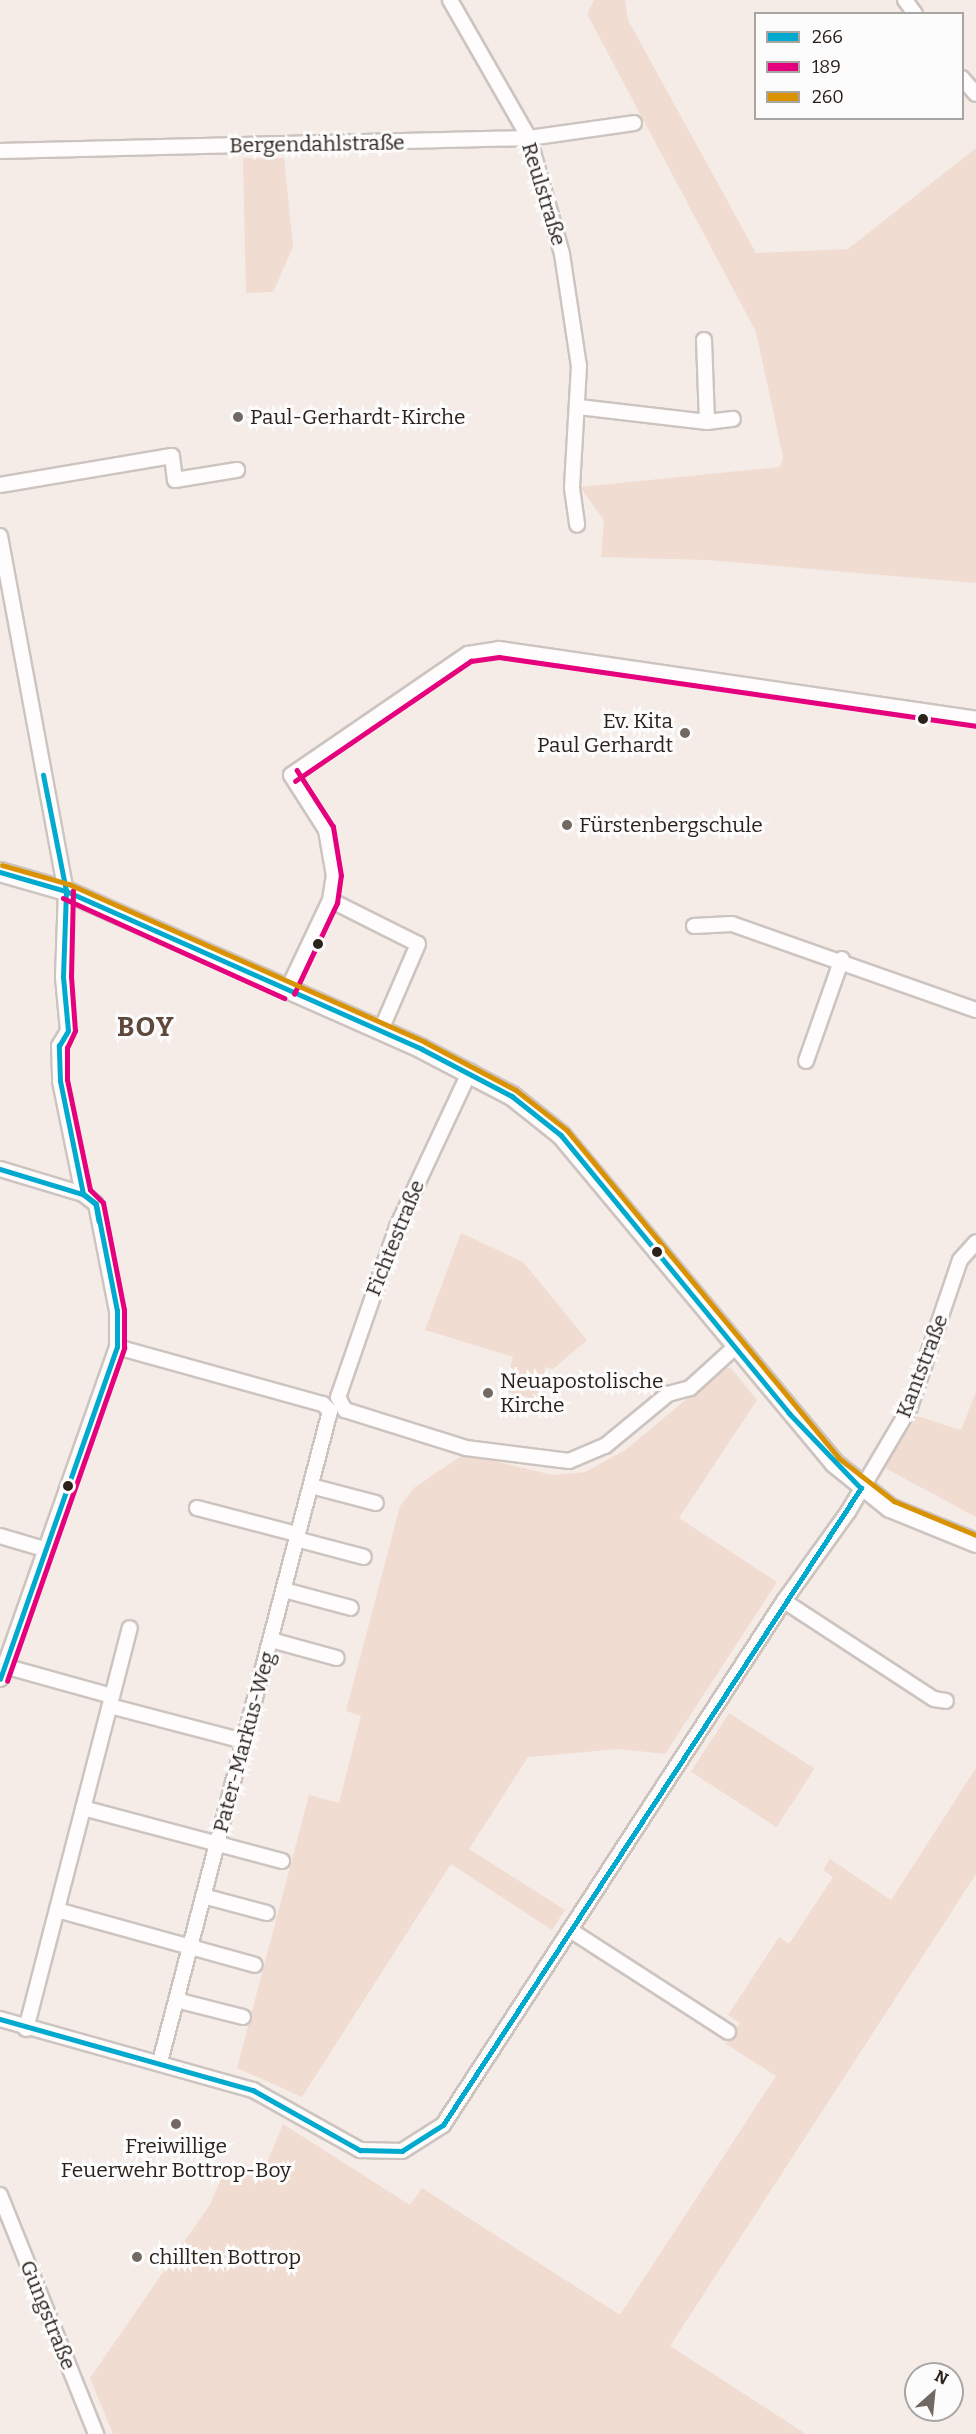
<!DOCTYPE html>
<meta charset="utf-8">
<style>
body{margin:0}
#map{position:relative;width:976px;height:2434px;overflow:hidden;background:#f5ece8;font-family:Bitter,serif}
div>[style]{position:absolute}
.green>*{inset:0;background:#f0dcd1;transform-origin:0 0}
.roads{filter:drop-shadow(2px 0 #cdc4c0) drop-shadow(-2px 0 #cdc4c0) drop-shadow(0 2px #cdc4c0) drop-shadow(0 -2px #cdc4c0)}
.minor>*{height:14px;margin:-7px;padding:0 7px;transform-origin:7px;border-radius:7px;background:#fefcfc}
.major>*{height:18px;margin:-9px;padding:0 9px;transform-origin:9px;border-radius:9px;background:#fefcfc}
.bus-1>*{height:4.5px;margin:-2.25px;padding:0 2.25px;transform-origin:2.25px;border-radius:2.25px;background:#00a9ce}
.bus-2>*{height:4.5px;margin:-2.25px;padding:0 2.25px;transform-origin:2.25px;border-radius:2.25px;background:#e5007d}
.bus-3>*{height:4.5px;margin:-2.25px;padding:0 2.25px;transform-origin:2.25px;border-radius:2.25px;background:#d99204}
.dots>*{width:16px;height:16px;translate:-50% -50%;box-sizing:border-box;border:3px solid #fcfcfc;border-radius:50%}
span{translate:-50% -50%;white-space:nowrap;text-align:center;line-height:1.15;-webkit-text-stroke:6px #fcfcfc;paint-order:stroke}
.street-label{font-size:21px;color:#2c221c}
.poi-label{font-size:21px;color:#2c221c}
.left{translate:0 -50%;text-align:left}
.right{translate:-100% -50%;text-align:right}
.district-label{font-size:27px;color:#5e483b;font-weight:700;letter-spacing:1.5px}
.legend{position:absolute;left:754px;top:12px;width:210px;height:108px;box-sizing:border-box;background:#fcfcfc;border:2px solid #a9a5a2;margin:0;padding:8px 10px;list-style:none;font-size:18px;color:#2c221c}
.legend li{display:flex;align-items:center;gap:12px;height:30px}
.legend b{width:30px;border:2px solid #a9a5a2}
.north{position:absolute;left:904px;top:2362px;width:60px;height:60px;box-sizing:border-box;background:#fcfcfc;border:2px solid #a9a5a2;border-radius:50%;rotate:27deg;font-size:16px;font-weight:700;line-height:24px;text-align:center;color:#2c221c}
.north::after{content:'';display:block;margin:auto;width:21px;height:27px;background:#726963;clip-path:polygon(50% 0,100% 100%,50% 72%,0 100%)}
</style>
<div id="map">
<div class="green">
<i style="clip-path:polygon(594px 0,625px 0,628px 20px,756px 253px,848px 249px,976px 148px,976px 583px,708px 560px,601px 557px,604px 520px,580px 487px,780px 467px,783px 457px,756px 332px,587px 14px)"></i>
<i style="clip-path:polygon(243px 158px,284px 158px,293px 247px,273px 292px,246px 293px)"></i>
<i style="clip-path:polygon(461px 1233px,523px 1262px,587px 1340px,553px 1369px,545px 1367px,542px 1401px,504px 1391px,513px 1357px,425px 1330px)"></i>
<i style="clip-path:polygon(724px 1368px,731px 1368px,757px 1400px,679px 1518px,777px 1582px,665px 1754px,619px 1749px,528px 1757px,469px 1849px,565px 1910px,552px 1930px,451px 1864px,302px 2097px,237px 2068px,309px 1795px,339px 1803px,361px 1716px,346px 1711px,400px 1506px,415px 1487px,464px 1454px,553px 1475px,585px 1472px,624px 1451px)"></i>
<i style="clip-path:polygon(976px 1392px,976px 1517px,883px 1467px,917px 1416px,961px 1430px)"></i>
<i style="left:729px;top:1713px;width:102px;height:70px;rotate:33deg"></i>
<i style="clip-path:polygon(976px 1768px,976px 1874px,670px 2346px,806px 2434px,113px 2434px,90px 2378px,211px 2203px,226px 2166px,260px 2180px,283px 2124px,410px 2205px,422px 2188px,620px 2315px,776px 2076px,726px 2044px,740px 2023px,728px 2015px,779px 1937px,789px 1944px,833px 1877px,823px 1870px,830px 1859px,891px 1900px)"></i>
</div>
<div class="roads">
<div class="minor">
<i style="left:450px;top:0;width:159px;rotate:60.2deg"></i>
<i style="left:529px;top:138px;width:121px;rotate:74.1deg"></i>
<i style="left:562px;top:254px;width:113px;rotate:81.4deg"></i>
<i style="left:579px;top:366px;width:122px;rotate:93.3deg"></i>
<i style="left:572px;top:488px;width:37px;rotate:82deg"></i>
<i style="left:905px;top:0;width:17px;rotate:54deg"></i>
<i style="left:962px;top:78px;width:21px;rotate:49deg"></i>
<i style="left:0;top:151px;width:529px;rotate:-1.41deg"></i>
<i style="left:529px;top:138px;width:106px;rotate:-8.1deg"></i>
<i style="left:704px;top:340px;width:82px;rotate:87.9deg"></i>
<i style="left:579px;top:407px;width:129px;rotate:6.7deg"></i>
<i style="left:707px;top:422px;width:26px;rotate:-7deg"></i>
<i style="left:0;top:485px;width:174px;rotate:-9.6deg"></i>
<i style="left:172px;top:456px;width:24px;rotate:83deg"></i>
<i style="left:175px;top:480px;width:63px;rotate:-9.2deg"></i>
<i style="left:0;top:536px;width:361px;rotate:79.5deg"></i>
<i style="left:66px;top:891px;width:86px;rotate:92deg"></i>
<i style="left:63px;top:977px;width:54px;rotate:84.7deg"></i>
<i style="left:68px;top:1031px;width:17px;rotate:121deg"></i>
<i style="left:59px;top:1046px;width:35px;rotate:88deg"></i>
<i style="left:60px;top:1081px;width:115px;rotate:78.5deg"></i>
<i style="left:330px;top:900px;width:98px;rotate:26.6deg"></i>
<i style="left:418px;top:944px;width:94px;rotate:113.3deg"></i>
<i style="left:694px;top:926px;width:38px;rotate:-3deg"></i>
<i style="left:732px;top:924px;width:259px;rotate:19.4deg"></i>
<i style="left:287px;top:991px;width:101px;rotate:-64.7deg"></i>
<i style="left:330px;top:900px;width:24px;rotate:-81deg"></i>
<i style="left:334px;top:876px;width:47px;rotate:-99.9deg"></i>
<i style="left:326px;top:830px;width:65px;rotate:-122.5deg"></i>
<i style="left:291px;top:775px;width:214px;rotate:-34.4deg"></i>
<i style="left:468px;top:654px;width:31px;rotate:-9deg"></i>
<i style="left:499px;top:649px;width:482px;rotate:8.3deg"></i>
<i style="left:806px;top:1061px;width:108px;rotate:-70.6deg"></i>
<i style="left:470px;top:1071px;width:172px;rotate:115.1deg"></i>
<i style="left:397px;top:1227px;width:180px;rotate:109.1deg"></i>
<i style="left:338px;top:1397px;width:15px;rotate:62deg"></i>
<i style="left:345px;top:1410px;width:127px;rotate:17.4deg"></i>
<i style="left:466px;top:1448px;width:104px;rotate:7.2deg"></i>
<i style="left:569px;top:1461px;width:39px;rotate:-23deg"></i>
<i style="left:605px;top:1446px;width:82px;rotate:-39.5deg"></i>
<i style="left:668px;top:1394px;width:23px;rotate:-15deg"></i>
<i style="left:690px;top:1388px;width:61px;rotate:-42.3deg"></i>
<i style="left:0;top:1169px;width:87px;rotate:16.8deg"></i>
<i style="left:83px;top:1194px;width:16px;rotate:38deg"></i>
<i style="left:96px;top:1204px;width:109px;rotate:78.9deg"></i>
<i style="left:117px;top:1311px;width:36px;rotate:90deg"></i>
<i style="left:117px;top:1347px;width:352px;rotate:109.4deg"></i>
<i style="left:117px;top:1347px;width:214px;rotate:15.5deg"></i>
<i style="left:323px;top:1404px;width:10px;rotate:45deg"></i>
<i style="left:330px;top:1411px;width:673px;rotate:104.64deg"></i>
<i style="left:311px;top:1486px;width:67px;rotate:14.7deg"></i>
<i style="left:197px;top:1508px;width:103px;rotate:14.6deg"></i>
<i style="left:0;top:1536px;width:46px;rotate:16.5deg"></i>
<i style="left:296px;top:1539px;width:70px;rotate:14.8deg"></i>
<i style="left:284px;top:1590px;width:69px;rotate:15deg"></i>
<i style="left:784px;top:1601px;width:179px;rotate:33.2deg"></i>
<i style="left:934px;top:1699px;width:12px;rotate:9deg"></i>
<i style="left:271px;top:1640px;width:68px;rotate:15.3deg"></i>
<i style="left:4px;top:1666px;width:112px;rotate:15.5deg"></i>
<i style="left:110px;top:1706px;width:138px;rotate:14.7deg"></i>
<i style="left:83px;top:1808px;width:206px;rotate:14.9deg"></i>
<i style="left:203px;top:1896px;width:66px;rotate:14.9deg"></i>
<i style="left:57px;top:1910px;width:205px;rotate:15.5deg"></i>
<i style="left:570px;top:1930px;width:188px;rotate:32.8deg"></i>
<i style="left:176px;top:2000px;width:69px;rotate:14.2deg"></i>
<i style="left:0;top:2019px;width:263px;rotate:15.7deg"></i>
<i style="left:253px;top:2090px;width:123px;rotate:29.3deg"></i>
<i style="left:360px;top:2150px;width:42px;rotate:1.4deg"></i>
<i style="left:402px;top:2151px;width:49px;rotate:-32.4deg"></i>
<i style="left:443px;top:2125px;width:625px;rotate:-56.95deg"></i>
<i style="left:784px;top:1601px;width:110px;rotate:-54.3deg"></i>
<i style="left:848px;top:1512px;width:122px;rotate:-59.4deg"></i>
<i style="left:910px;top:1407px;width:155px;rotate:-71.2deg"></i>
<i style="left:960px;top:1260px;width:24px;rotate:-48deg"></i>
<i style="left:26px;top:2029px;width:414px;rotate:-75.5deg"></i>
<i style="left:0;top:2195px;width:258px;rotate:68.1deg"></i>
</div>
<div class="major">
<i style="left:0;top:872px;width:69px;rotate:16.1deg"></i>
<i style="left:66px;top:891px;width:389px;rotate:23.9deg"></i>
<i style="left:422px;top:1049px;width:102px;rotate:27.6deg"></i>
<i style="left:512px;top:1096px;width:63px;rotate:38.5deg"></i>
<i style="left:561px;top:1135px;width:427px;rotate:50.2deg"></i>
<i style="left:834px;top:1463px;width:72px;rotate:38.8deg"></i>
<i style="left:890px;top:1508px;width:93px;rotate:22.1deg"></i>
</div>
</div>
<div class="bus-1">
<i style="left:0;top:872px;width:69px;rotate:16.1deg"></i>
<i style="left:66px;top:891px;width:389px;rotate:23.9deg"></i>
<i style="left:422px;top:1049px;width:102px;rotate:27.6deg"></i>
<i style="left:512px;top:1096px;width:63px;rotate:38.5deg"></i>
<i style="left:561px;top:1135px;width:360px;rotate:50.6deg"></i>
<i style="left:789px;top:1413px;width:104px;rotate:46.2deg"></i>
<i style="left:0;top:1169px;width:87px;rotate:16.8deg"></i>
<i style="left:83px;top:1194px;width:16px;rotate:38deg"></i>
<i style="left:96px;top:1204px;width:17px;rotate:80deg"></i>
<i style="left:0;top:1679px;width:352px;rotate:-70.6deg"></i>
<i style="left:117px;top:1347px;width:36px;rotate:-90deg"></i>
<i style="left:117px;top:1311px;width:109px;rotate:-101.1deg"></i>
<i style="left:96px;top:1204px;width:16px;rotate:-142deg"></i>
<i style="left:83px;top:1194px;width:115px;rotate:-101.5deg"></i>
<i style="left:60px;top:1081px;width:35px;rotate:-92deg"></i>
<i style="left:59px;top:1046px;width:17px;rotate:-59deg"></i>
<i style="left:68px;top:1031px;width:54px;rotate:-95.3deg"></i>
<i style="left:63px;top:977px;width:86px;rotate:-88deg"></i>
<i style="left:66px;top:891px;width:118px;rotate:-101.2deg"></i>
<i style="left:0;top:2019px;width:263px;rotate:15.7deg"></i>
<i style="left:253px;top:2090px;width:123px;rotate:29.3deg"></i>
<i style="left:360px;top:2150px;width:42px;rotate:1.4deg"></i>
<i style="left:402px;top:2151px;width:49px;rotate:-32.4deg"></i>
<i style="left:443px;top:2125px;width:762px;rotate:-56.73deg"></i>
</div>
<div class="bus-2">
<i style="left:295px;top:781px;width:213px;rotate:-34.3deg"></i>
<i style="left:471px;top:661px;width:28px;rotate:-8deg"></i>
<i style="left:499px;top:657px;width:481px;rotate:8.2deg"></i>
<i style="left:63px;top:898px;width:243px;rotate:24.3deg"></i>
<i style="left:294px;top:994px;width:101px;rotate:-64.7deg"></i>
<i style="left:337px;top:903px;width:27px;rotate:-82deg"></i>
<i style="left:341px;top:876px;width:50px;rotate:-99.3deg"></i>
<i style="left:333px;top:827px;width:67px;rotate:-122.7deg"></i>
<i style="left:7px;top:1681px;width:353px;rotate:-70.6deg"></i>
<i style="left:124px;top:1348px;width:38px;rotate:-90deg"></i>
<i style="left:124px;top:1310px;width:109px;rotate:-101.1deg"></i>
<i style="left:103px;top:1203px;width:18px;rotate:-135deg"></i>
<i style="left:90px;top:1190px;width:112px;rotate:-101.8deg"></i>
<i style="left:67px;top:1080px;width:32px;rotate:-90deg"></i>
<i style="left:67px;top:1048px;width:19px;rotate:-65deg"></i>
<i style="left:75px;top:1031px;width:54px;rotate:-94.2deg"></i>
<i style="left:71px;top:977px;width:86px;rotate:-88.7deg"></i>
</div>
<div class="bus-3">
<i style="left:2px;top:865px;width:70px;rotate:15.8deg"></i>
<i style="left:69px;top:884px;width:389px;rotate:23.9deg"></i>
<i style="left:425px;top:1042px;width:103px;rotate:27.8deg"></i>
<i style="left:516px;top:1090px;width:65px;rotate:38.1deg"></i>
<i style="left:567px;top:1130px;width:426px;rotate:50.3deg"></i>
<i style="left:839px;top:1458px;width:70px;rotate:38deg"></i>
<i style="left:894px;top:1501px;width:89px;rotate:22.5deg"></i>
</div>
<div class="dots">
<i style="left:238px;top:417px;background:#726963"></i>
<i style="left:923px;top:719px;background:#2c221c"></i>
<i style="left:685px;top:733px;background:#726963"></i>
<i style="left:567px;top:825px;background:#726963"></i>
<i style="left:318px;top:944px;background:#2c221c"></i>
<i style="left:657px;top:1252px;background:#2c221c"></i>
<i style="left:488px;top:1393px;background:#726963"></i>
<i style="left:68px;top:1486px;background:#2c221c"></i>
<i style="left:176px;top:2124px;background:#726963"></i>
<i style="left:137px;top:2257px;background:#726963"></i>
</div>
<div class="street-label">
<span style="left:317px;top:144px;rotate:-1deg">Bergendahlstraße</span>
<span style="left:544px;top:194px;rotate:73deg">Reulstraße</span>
<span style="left:395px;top:1238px;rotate:-68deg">Fichtestraße</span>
<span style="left:922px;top:1366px;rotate:-69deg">Kantstraße</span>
<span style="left:244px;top:1742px;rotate:-75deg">Pater-Markus-Weg</span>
<span style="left:48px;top:2315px;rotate:68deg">Gungstraße</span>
</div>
<div class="poi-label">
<span class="left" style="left:250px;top:417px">Paul-Gerhardt-Kirche</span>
<span class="right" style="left:673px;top:733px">Ev. Kita<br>Paul Gerhardt</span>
<span class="left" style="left:579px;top:825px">Fürstenbergschule</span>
<span class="left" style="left:500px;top:1393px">Neuapostolische<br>Kirche</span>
<span style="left:176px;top:2158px">Freiwillige<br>Feuerwehr Bottrop-Boy</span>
<span class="left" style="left:149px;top:2257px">chillten Bottrop</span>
</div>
<div class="district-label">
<span style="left:146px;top:1028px">BOY</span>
</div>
<ul class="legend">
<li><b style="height:8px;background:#00a9ce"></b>266</li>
<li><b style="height:8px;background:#e5007d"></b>189</li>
<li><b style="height:8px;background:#d99204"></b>260</li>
</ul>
<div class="north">N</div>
</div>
